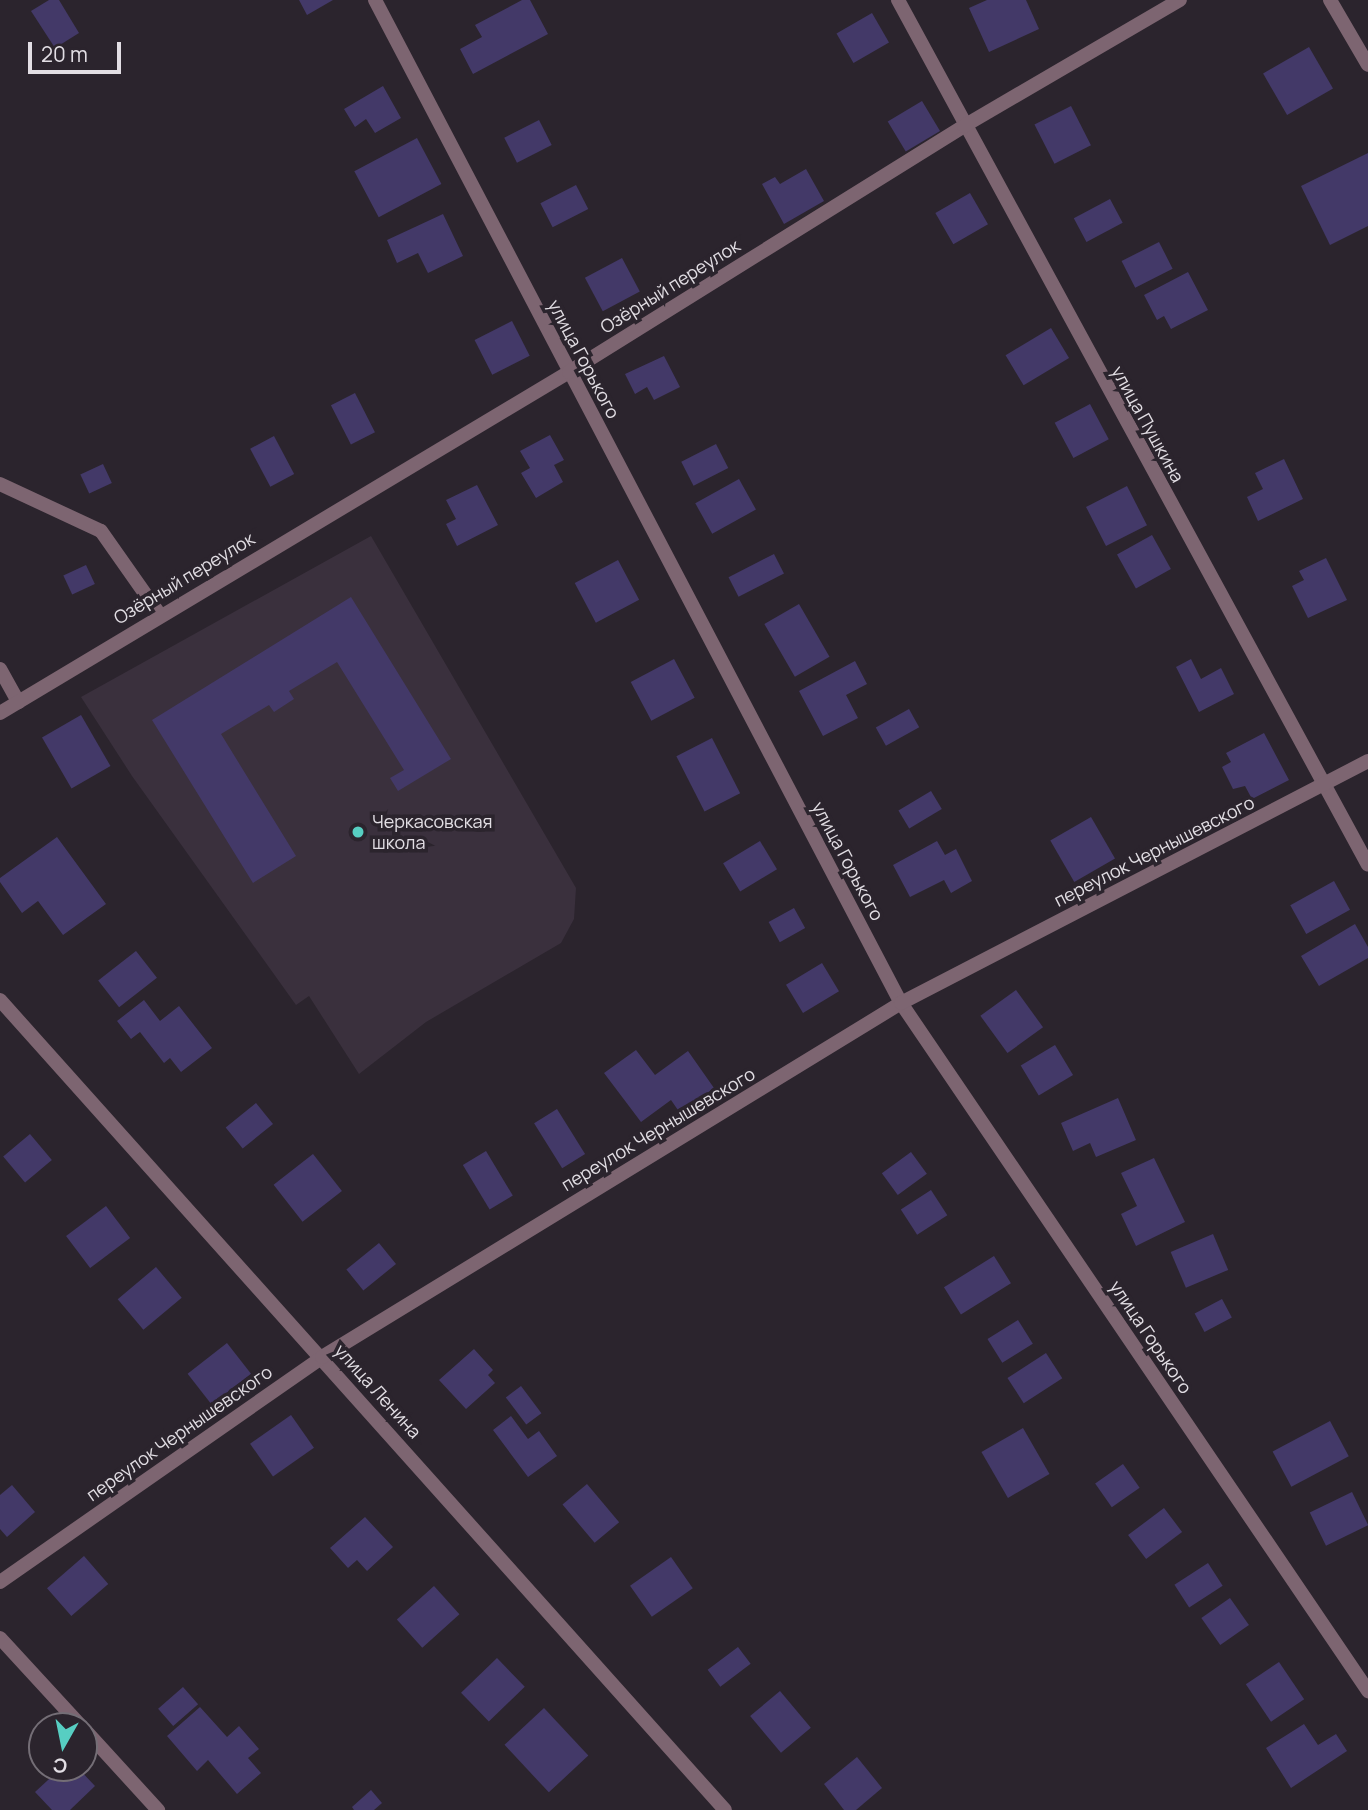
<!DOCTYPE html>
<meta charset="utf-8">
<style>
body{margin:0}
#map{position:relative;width:1368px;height:1810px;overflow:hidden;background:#2b242d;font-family:Manrope,sans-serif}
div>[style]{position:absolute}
.built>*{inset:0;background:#3a303d}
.building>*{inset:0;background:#433968;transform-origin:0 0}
.minor>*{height:14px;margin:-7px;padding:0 7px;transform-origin:7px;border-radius:7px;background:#7d6571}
.dots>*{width:19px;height:19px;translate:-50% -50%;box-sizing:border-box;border:4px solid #2b242d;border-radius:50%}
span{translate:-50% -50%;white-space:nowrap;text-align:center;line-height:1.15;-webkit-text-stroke:7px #2b242d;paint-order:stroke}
.street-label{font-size:18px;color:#e2dee4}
.poi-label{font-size:18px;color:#e2dee4}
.left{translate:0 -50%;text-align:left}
.north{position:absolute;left:28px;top:1712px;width:70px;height:70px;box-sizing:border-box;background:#2b242d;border:2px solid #746e76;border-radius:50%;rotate:189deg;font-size:19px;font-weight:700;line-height:28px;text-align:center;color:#e2dee4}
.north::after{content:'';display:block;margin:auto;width:24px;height:32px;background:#57cec2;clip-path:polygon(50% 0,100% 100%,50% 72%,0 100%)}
.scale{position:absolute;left:28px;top:42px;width:93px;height:32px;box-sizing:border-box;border:4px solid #e2dee4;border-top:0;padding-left:9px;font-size:21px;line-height:24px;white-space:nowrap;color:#e2dee4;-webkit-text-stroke:5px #2b242d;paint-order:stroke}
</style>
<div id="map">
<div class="built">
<i style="clip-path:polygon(371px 536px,576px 888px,574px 919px,561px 943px,426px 1022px,359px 1074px,309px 996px,296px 1005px,132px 776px,81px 697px)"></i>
</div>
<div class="building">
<i style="clip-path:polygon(49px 0,59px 0,79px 33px,55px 48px,31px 11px)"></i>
<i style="clip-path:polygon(299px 0,333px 0,307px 15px)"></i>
<i style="clip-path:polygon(522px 0,530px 0,548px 34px,473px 74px,460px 49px,482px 37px,475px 25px)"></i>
<i style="clip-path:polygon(987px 0,1026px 0,1039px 29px,989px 52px,969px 8px)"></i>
<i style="left:872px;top:13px;width:34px;height:41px;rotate:60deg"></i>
<i style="left:1309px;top:47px;width:48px;height:53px;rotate:60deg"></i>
<i style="clip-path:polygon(383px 86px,401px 118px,375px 133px,366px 119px,355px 127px,344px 109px)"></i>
<i style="left:922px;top:101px;width:35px;height:40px;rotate:59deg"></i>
<i style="left:1071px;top:106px;width:44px;height:41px;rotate:63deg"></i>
<i style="left:539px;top:120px;width:28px;height:39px;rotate:63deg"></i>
<i style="left:417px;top:138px;width:52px;height:71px;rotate:62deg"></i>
<i style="clip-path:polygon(1368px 153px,1368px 226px,1330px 245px,1301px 186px)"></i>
<i style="clip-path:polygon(806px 169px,824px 201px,784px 224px,762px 184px,775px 177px,780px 184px)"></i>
<i style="left:576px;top:185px;width:27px;height:40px;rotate:63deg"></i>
<i style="left:970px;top:193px;width:36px;height:40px;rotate:60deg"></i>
<i style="left:1110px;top:199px;width:27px;height:41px;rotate:62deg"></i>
<i style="clip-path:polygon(443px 214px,463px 256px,428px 273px,418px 253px,397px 263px,387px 240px)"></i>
<i style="left:1159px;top:242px;width:30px;height:42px;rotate:63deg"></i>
<i style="left:622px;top:258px;width:38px;height:42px;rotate:62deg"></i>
<i style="clip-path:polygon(1188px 272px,1208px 310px,1171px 329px,1164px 316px,1157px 320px,1144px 295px)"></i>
<i style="left:512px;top:321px;width:39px;height:42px;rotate:63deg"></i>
<i style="left:1051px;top:328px;width:35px;height:53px;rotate:59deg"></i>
<i style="clip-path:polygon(664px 356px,680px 387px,654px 400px,647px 387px,635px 394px,625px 374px)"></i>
<i style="left:355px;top:393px;width:44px;height:27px;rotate:63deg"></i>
<i style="left:1090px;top:404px;width:40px;height:40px;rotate:62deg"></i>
<i style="clip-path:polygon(550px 435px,564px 460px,554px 465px,563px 482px,536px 498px,521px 473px,530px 468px,520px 451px)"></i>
<i style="left:274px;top:436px;width:43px;height:27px;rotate:62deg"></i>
<i style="left:716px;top:444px;width:27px;height:39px;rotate:63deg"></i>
<i style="clip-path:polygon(1284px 459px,1303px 499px,1258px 521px,1247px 497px,1263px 489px,1255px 473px)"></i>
<i style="left:103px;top:464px;width:21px;height:25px;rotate:65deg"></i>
<i style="left:739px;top:479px;width:35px;height:50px;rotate:61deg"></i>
<i style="clip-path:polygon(477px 485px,498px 525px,457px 546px,446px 524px,456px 519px,446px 500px)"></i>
<i style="left:1127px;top:486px;width:44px;height:46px;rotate:63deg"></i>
<i style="left:1152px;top:535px;width:39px;height:40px;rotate:61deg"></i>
<i style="left:774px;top:554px;width:22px;height:51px;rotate:63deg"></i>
<i style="clip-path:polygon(1326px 558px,1347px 600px,1308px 618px,1292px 586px,1304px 580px,1299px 571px)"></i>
<i style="left:618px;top:560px;width:45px;height:49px;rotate:62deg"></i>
<i style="left:86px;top:565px;width:21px;height:25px;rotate:65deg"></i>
<i style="clip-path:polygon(351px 597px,451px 759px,398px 791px,390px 778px,404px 770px,337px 662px,289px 691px,294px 699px,274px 712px,269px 705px,221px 734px,296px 856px,253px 883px,152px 720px)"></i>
<i style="left:799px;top:604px;width:61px;height:40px;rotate:60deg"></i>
<i style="left:674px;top:659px;width:44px;height:49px;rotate:62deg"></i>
<i style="clip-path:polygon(1191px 659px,1201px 679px,1221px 668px,1234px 694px,1199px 712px,1176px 667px)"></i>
<i style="clip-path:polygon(855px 661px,867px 684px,846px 695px,858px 718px,823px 736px,799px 691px)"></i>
<i style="left:909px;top:709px;width:21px;height:38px;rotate:61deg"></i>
<i style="left:81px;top:715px;width:59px;height:45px;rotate:60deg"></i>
<i style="clip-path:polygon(1264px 733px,1289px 780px,1252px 799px,1245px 786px,1233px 789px,1222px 767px,1231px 762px,1226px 753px)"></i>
<i style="left:712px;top:738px;width:62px;height:40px;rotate:63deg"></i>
<i style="left:931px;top:791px;width:21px;height:38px;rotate:59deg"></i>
<i style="left:1091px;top:817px;width:48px;height:47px;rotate:60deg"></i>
<i style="clip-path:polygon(57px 837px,106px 904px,63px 935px,38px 901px,22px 913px,0 882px,0 878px)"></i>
<i style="left:760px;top:841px;width:33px;height:43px;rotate:59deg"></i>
<i style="clip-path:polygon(937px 841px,945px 855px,956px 849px,972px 881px,951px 893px,944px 880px,910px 897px,893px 865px)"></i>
<i style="left:1334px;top:881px;width:33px;height:50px;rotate:61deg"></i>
<i style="left:794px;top:908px;width:23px;height:29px;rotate:61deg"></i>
<i style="clip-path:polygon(1355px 924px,1368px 947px,1368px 958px,1319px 986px,1301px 956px)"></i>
<i style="left:136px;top:951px;width:34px;height:48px;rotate:52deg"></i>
<i style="left:822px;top:963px;width:33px;height:42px;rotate:59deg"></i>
<i style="left:1016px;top:990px;width:46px;height:44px;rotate:54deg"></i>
<i style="clip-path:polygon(144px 1000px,160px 1021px,179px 1006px,212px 1048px,181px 1072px,170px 1058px,164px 1063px,140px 1032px,131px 1039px,117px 1021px)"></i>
<i style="left:1055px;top:1045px;width:35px;height:40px;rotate:59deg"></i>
<i style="clip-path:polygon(636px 1050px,655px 1075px,688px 1051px,714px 1088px,680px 1113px,671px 1100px,641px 1122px,604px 1073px)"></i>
<i style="clip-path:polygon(1118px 1098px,1136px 1140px,1096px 1157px,1090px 1143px,1073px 1151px,1061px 1123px)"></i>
<i style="left:256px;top:1103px;width:27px;height:39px;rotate:51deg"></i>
<i style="left:557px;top:1109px;width:53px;height:27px;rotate:58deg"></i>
<i style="left:30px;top:1134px;width:34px;height:35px;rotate:50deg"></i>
<i style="left:486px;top:1151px;width:52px;height:27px;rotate:59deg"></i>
<i style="left:911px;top:1152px;width:27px;height:36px;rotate:54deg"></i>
<i style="left:313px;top:1154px;width:47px;height:50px;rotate:52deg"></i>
<i style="clip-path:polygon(1154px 1158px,1185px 1222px,1136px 1246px,1121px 1214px,1137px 1206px,1121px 1173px)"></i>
<i style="left:931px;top:1190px;width:30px;height:36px;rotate:57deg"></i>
<i style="left:106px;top:1206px;width:40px;height:50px;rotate:53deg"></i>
<i style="left:1213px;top:1234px;width:39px;height:46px;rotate:67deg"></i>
<i style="left:379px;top:1243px;width:27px;height:42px;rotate:51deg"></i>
<i style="left:994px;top:1256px;width:32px;height:59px;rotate:58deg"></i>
<i style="left:156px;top:1267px;width:40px;height:50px;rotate:50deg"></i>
<i style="left:1222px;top:1299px;width:21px;height:31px;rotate:62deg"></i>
<i style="left:1018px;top:1320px;width:28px;height:36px;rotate:58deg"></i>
<i style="left:227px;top:1343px;width:39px;height:50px;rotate:52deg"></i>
<i style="clip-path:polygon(474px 1349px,493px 1370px,488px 1375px,495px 1383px,466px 1409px,439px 1380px)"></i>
<i style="left:1046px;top:1353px;width:30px;height:46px;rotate:57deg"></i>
<i style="left:521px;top:1386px;width:34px;height:19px;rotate:53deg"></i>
<i style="left:291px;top:1415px;width:40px;height:50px;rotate:55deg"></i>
<i style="clip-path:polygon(511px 1416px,528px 1439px,539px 1431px,557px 1456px,528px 1477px,493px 1430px)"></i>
<i style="left:1330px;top:1421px;width:40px;height:65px;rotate:62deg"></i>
<i style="left:1023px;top:1428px;width:53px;height:48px;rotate:60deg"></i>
<i style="left:1123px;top:1464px;width:29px;height:34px;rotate:55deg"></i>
<i style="left:587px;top:1484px;width:50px;height:32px;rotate:50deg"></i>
<i style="clip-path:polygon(12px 1485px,35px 1512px,7px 1537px,0 1529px,0 1495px)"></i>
<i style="left:1352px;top:1492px;width:37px;height:47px;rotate:64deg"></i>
<i style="left:1164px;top:1508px;width:30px;height:45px;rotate:53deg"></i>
<i style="clip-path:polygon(365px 1517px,393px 1547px,367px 1571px,357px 1560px,348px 1568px,330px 1548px)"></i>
<i style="left:84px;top:1556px;width:37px;height:49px;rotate:49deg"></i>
<i style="left:671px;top:1557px;width:38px;height:50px;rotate:55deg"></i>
<i style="left:1208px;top:1563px;width:27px;height:40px;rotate:57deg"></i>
<i style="left:434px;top:1586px;width:38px;height:50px;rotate:48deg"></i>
<i style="left:1230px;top:1598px;width:33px;height:35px;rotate:55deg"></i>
<i style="left:738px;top:1647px;width:21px;height:38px;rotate:53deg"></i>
<i style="left:497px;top:1658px;width:40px;height:50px;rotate:46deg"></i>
<i style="left:1279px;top:1662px;width:45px;height:40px;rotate:56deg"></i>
<i style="left:183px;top:1687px;width:23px;height:33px;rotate:49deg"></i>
<i style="left:780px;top:1691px;width:48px;height:39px;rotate:50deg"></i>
<i style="clip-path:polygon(200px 1707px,227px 1737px,239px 1726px,259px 1749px,248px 1758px,261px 1773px,237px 1794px,208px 1760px,197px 1771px,167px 1736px)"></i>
<i style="left:544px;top:1708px;width:65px;height:54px;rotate:47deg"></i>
<i style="clip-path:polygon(1304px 1724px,1318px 1745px,1336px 1734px,1347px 1751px,1291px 1788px,1266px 1748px)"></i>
<i style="clip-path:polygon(857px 1757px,882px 1788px,856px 1810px,844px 1810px,824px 1784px)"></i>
<i style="clip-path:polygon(61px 1768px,78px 1768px,95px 1786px,70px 1810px,52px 1810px,35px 1792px)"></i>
<i style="clip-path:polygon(371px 1790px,382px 1803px,374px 1810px,354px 1810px,352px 1807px)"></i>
</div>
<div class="minor">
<i style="left:375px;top:0;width:1133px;rotate:62.33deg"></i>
<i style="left:901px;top:1003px;width:832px;rotate:55.83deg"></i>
<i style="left:898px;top:0;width:984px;rotate:61.48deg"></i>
<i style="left:1330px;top:0;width:75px;rotate:59.7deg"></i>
<i style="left:0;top:484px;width:111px;rotate:25deg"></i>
<i style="left:101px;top:531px;width:103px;rotate:54.9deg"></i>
<i style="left:0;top:669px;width:38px;rotate:61deg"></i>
<i style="left:0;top:713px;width:663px;rotate:-30.93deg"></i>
<i style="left:569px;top:372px;width:465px;rotate:-31.9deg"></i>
<i style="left:964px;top:126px;width:250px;rotate:-30.3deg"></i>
<i style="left:0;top:1000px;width:1087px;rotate:48.17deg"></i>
<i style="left:0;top:1582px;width:393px;rotate:-34.9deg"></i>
<i style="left:322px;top:1357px;width:679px;rotate:-31.44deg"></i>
<i style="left:901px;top:1003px;width:526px;rotate:-27.39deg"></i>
<i style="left:0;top:1638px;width:120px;rotate:47.4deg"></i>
<i style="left:84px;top:1729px;width:110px;rotate:47.6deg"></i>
</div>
<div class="dots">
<i style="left:358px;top:832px;background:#57cec2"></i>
</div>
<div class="street-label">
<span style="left:670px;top:286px;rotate:-32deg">Озёрный переулок</span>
<span style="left:584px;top:359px;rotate:62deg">улица Горького</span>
<span style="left:1148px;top:424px;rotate:61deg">улица Пушкина</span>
<span style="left:184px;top:578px;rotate:-31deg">Озёрный переулок</span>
<span style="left:1154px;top:851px;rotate:-27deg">переулок Чернышевского</span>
<span style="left:848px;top:861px;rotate:62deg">улица Горького</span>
<span style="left:658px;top:1129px;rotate:-31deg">переулок Чернышевского</span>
<span style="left:1151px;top:1337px;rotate:56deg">улица Горького</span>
<span style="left:378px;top:1391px;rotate:48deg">улица Ленина</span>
<span style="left:179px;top:1433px;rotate:-35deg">переулок Чернышевского</span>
</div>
<div class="poi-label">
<span class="left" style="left:372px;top:832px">Черкасовская<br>школа</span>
</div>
<div class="north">С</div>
<div class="scale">20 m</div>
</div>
